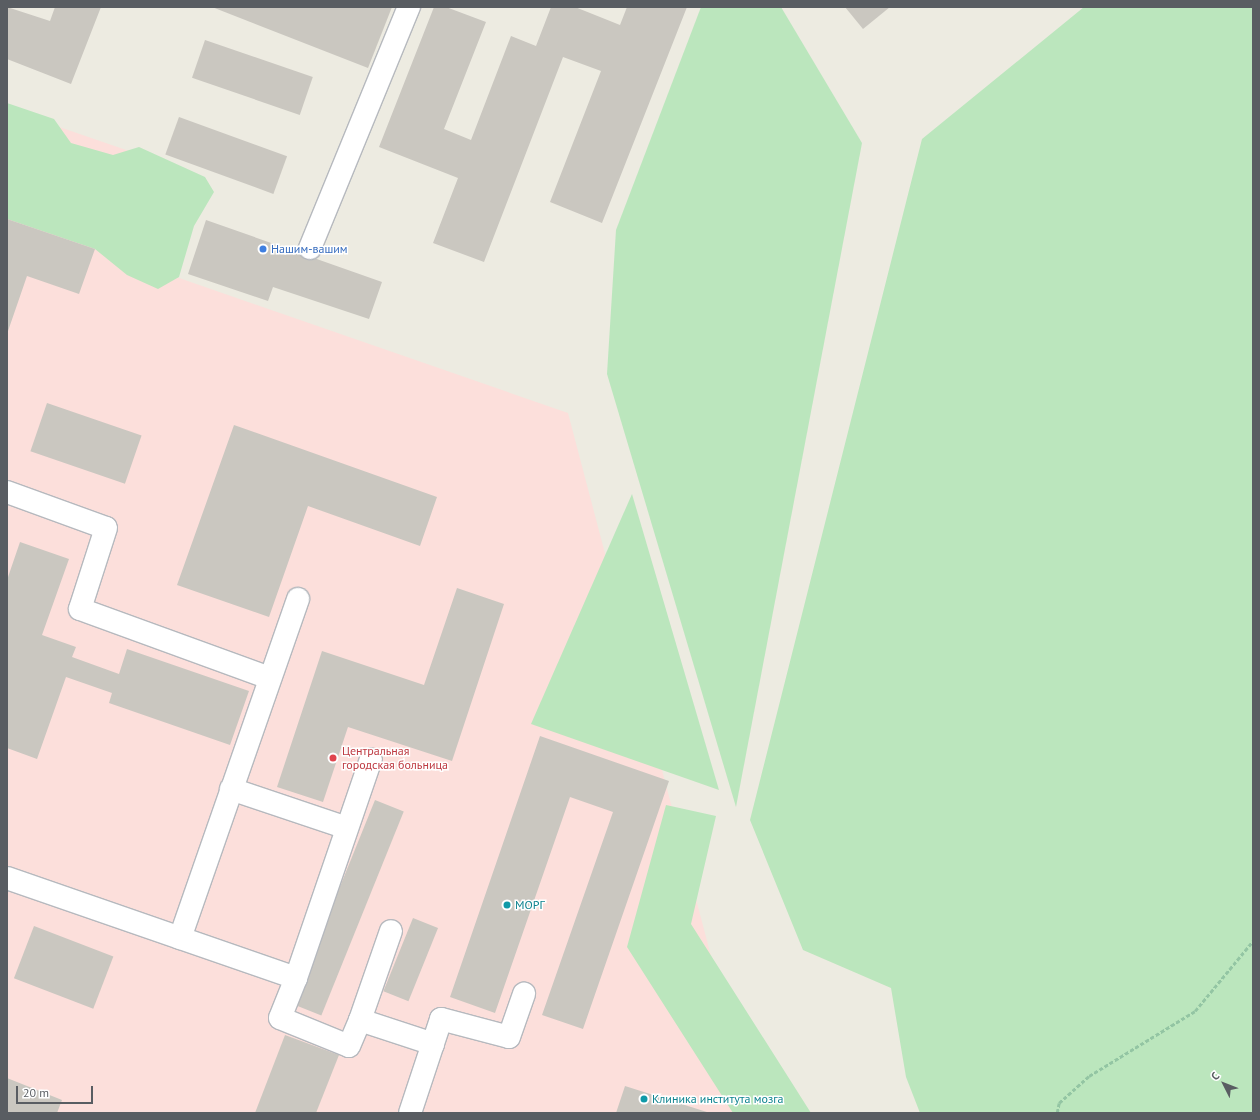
<!DOCTYPE html>
<meta charset="utf-8">
<style>
body{margin:0}
#map{position:relative;width:1260px;height:1120px;overflow:hidden;background:#edebe1;font-family:"PT Sans",sans-serif}
div>[style]{position:absolute}
.medical>*{inset:0;background:#fcdfdb}
.green>*{inset:0;background:#bbe6bd}
.building>*{inset:0;background:#cac7c0;transform-origin:0 0}
.path>*{height:2.5px;margin-top:-1.25px;transform-origin:0;background:repeating-linear-gradient(90deg,#93c5a3 0 4px,transparent 0 6px)}
.roads{filter:drop-shadow(1px 0 #b6b9be) drop-shadow(-1px 0 #b6b9be) drop-shadow(0 1px #b6b9be) drop-shadow(0 -1px #b6b9be)}
.minor>*{height:22px;margin:-11px;padding:0 11px;transform-origin:11px;border-radius:11px;background:#fff}
.dots>*{width:11px;height:11px;translate:-50% -50%;box-sizing:border-box;border:2px solid #fff;border-radius:50%}
span{translate:-50% -50%;white-space:nowrap;text-align:center;line-height:1.15;-webkit-text-stroke:3px #fff;paint-order:stroke}
.shop-label{font-size:12px;color:#366cbe}
.left{translate:0 -50%;text-align:left}
.health-label{font-size:12px;color:#be3a42}
.culture-label{font-size:12px;color:#0d838f}
.frame{position:absolute;inset:0;border:8px solid #595d62;pointer-events:none}
.north{position:absolute;left:1204px;top:1064px;width:40px;height:40px;-webkit-text-stroke:3px #fff;paint-order:stroke;rotate:312deg;font-size:11px;font-weight:700;line-height:16px;text-align:center;color:#595d62}
.north::after{content:'';display:block;margin:auto;width:14px;height:18px;background:#595d62;clip-path:polygon(50% 0,100% 100%,50% 72%,0 100%)}
.scale{position:absolute;left:16px;top:1086px;width:77px;height:18px;box-sizing:border-box;border:2px solid #595d62;border-top:0;padding-left:5px;font-size:12px;line-height:14px;white-space:nowrap;color:#595d62;-webkit-text-stroke:3px #fff;paint-order:stroke}
</style>
<div id="map">
<div class="medical">
<i style="clip-path:polygon(7px 109px,193px 173px,159px 271px,568px 413px,750px 1104px,747px 1113px,7px 1113px)"></i>
</div>
<div class="green">
<i style="clip-path:polygon(701px 7px,781px 7px,862px 143px,736px 807px,607px 374px,616px 230px)"></i>
<i style="clip-path:polygon(1084px 7px,1253px 7px,1253px 1113px,920px 1113px,906px 1077px,891px 988px,803px 950px,750px 820px,922px 139px)"></i>
<i style="clip-path:polygon(7px 103px,54px 119px,71px 143px,113px 155px,139px 147px,205px 177px,214px 192px,194px 226px,179px 277px,158px 289px,127px 275px,95px 249px,7px 219px)"></i>
<i style="clip-path:polygon(632px 494px,719px 790px,531px 724px)"></i>
<i style="clip-path:polygon(666px 805px,716px 816px,691px 924px,811px 1113px,733px 1113px,627px 947px)"></i>
</div>
<div class="building">
<i style="clip-path:polygon(7px 7px,50px 21px,55px 7px,101px 7px,71px 84px,7px 59px)"></i>
<i style="clip-path:polygon(212px 7px,392px 7px,368px 68px)"></i>
<i style="clip-path:polygon(434px 7px,446px 7px,486px 22px,444px 129px,471px 140px,511px 36px,536px 46px,551px 7px,575px 7px,620px 25px,627px 7px,687px 7px,602px 223px,550px 202px,601px 71px,563px 57px,484px 262px,433px 243px,458px 178px,379px 147px)"></i>
<i style="clip-path:polygon(845px 7px,890px 7px,863px 29px)"></i>
<i style="left:205px;top:40px;width:114px;height:40px;rotate:19deg"></i>
<i style="left:179px;top:117px;width:115px;height:40px;rotate:20deg"></i>
<i style="clip-path:polygon(7px 219px,95px 249px,79px 294px,27px 276px,7px 334px)"></i>
<i style="clip-path:polygon(206px 220px,382px 282px,369px 319px,273px 287px,268px 301px,188px 274px)"></i>
<i style="left:47px;top:403px;width:100px;height:51px;rotate:19deg"></i>
<i style="clip-path:polygon(234px 425px,437px 497px,420px 546px,308px 506px,269px 617px,177px 585px)"></i>
<i style="clip-path:polygon(20px 542px,69px 559px,42px 635px,76px 647px,72px 657px,119px 674px,127px 649px,249px 691px,230px 745px,109px 703px,112px 693px,66px 677px,37px 759px,7px 748px,7px 580px)"></i>
<i style="clip-path:polygon(457px 588px,504px 604px,452px 761px,348px 727px,323px 802px,277px 787px,322px 651px,424px 685px)"></i>
<i style="clip-path:polygon(540px 736px,669px 781px,583px 1029px,542px 1015px,613px 812px,570px 797px,495px 1013px,450px 997px)"></i>
<i style="left:375px;top:800px;width:31px;height:220px;rotate:22deg"></i>
<i style="left:413px;top:918px;width:27px;height:79px;rotate:22deg"></i>
<i style="left:34px;top:926px;width:85px;height:56px;rotate:21deg"></i>
<i style="clip-path:polygon(285px 1035px,339px 1055px,316px 1113px,255px 1113px)"></i>
<i style="clip-path:polygon(7px 1078px,62px 1100px,57px 1113px,7px 1113px)"></i>
<i style="clip-path:polygon(625px 1086px,710px 1113px,616px 1113px)"></i>
</div>
<div class="path">
<i style="left:1057px;top:1113px;width:10px;rotate:-79deg"></i>
<i style="left:1059px;top:1103px;width:40px;rotate:-42deg"></i>
<i style="left:1089px;top:1076px;width:124px;rotate:-31.5deg"></i>
<i style="left:1195px;top:1011px;width:91px;rotate:-50.4deg"></i>
</div>
<div class="roads">
<div class="minor">
<i style="left:310px;top:248px;width:261px;rotate:-67.7deg"></i>
<i style="left:7px;top:492px;width:105px;rotate:20deg"></i>
<i style="left:106px;top:528px;width:85px;rotate:107.8deg"></i>
<i style="left:80px;top:609px;width:202px;rotate:20deg"></i>
<i style="left:231px;top:789px;width:122px;rotate:18.6deg"></i>
<i style="left:7px;top:878px;width:306px;rotate:19.1deg"></i>
<i style="left:296px;top:978px;width:43px;rotate:111.8deg"></i>
<i style="left:280px;top:1018px;width:74px;rotate:22.1deg"></i>
<i style="left:349px;top:1046px;width:28px;rotate:-67deg"></i>
<i style="left:360px;top:1020px;width:77px;rotate:18.2deg"></i>
<i style="left:180px;top:938px;width:359px;rotate:-70.8deg"></i>
<i style="left:296px;top:978px;width:231px;rotate:-71.1deg"></i>
<i style="left:360px;top:1020px;width:94px;rotate:-70.8deg"></i>
<i style="left:410px;top:1113px;width:99px;rotate:-71.7deg"></i>
<i style="left:441px;top:1019px;width:70px;rotate:14.8deg"></i>
<i style="left:509px;top:1037px;width:46px;rotate:-70.8deg"></i>
</div>
</div>
<div class="dots">
<i style="left:263px;top:249px;background:#3f7fe0"></i>
<i style="left:333px;top:758px;background:#e0444e"></i>
<i style="left:507px;top:905px;background:#0f9aa8"></i>
<i style="left:644px;top:1099px;background:#0f9aa8"></i>
</div>
<div class="shop-label">
<span class="left" style="left:271px;top:249px">Нашим-вашим</span>
</div>
<div class="health-label">
<span class="left" style="left:342px;top:758px">Центральная<br>городская больница</span>
</div>
<div class="culture-label">
<span class="left" style="left:515px;top:905px">МОРГ</span>
<span class="left" style="left:652px;top:1099px">Клиника института мозга</span>
</div>
<div class="frame"></div>
<div class="north">С</div>
<div class="scale">20 m</div>
</div>
